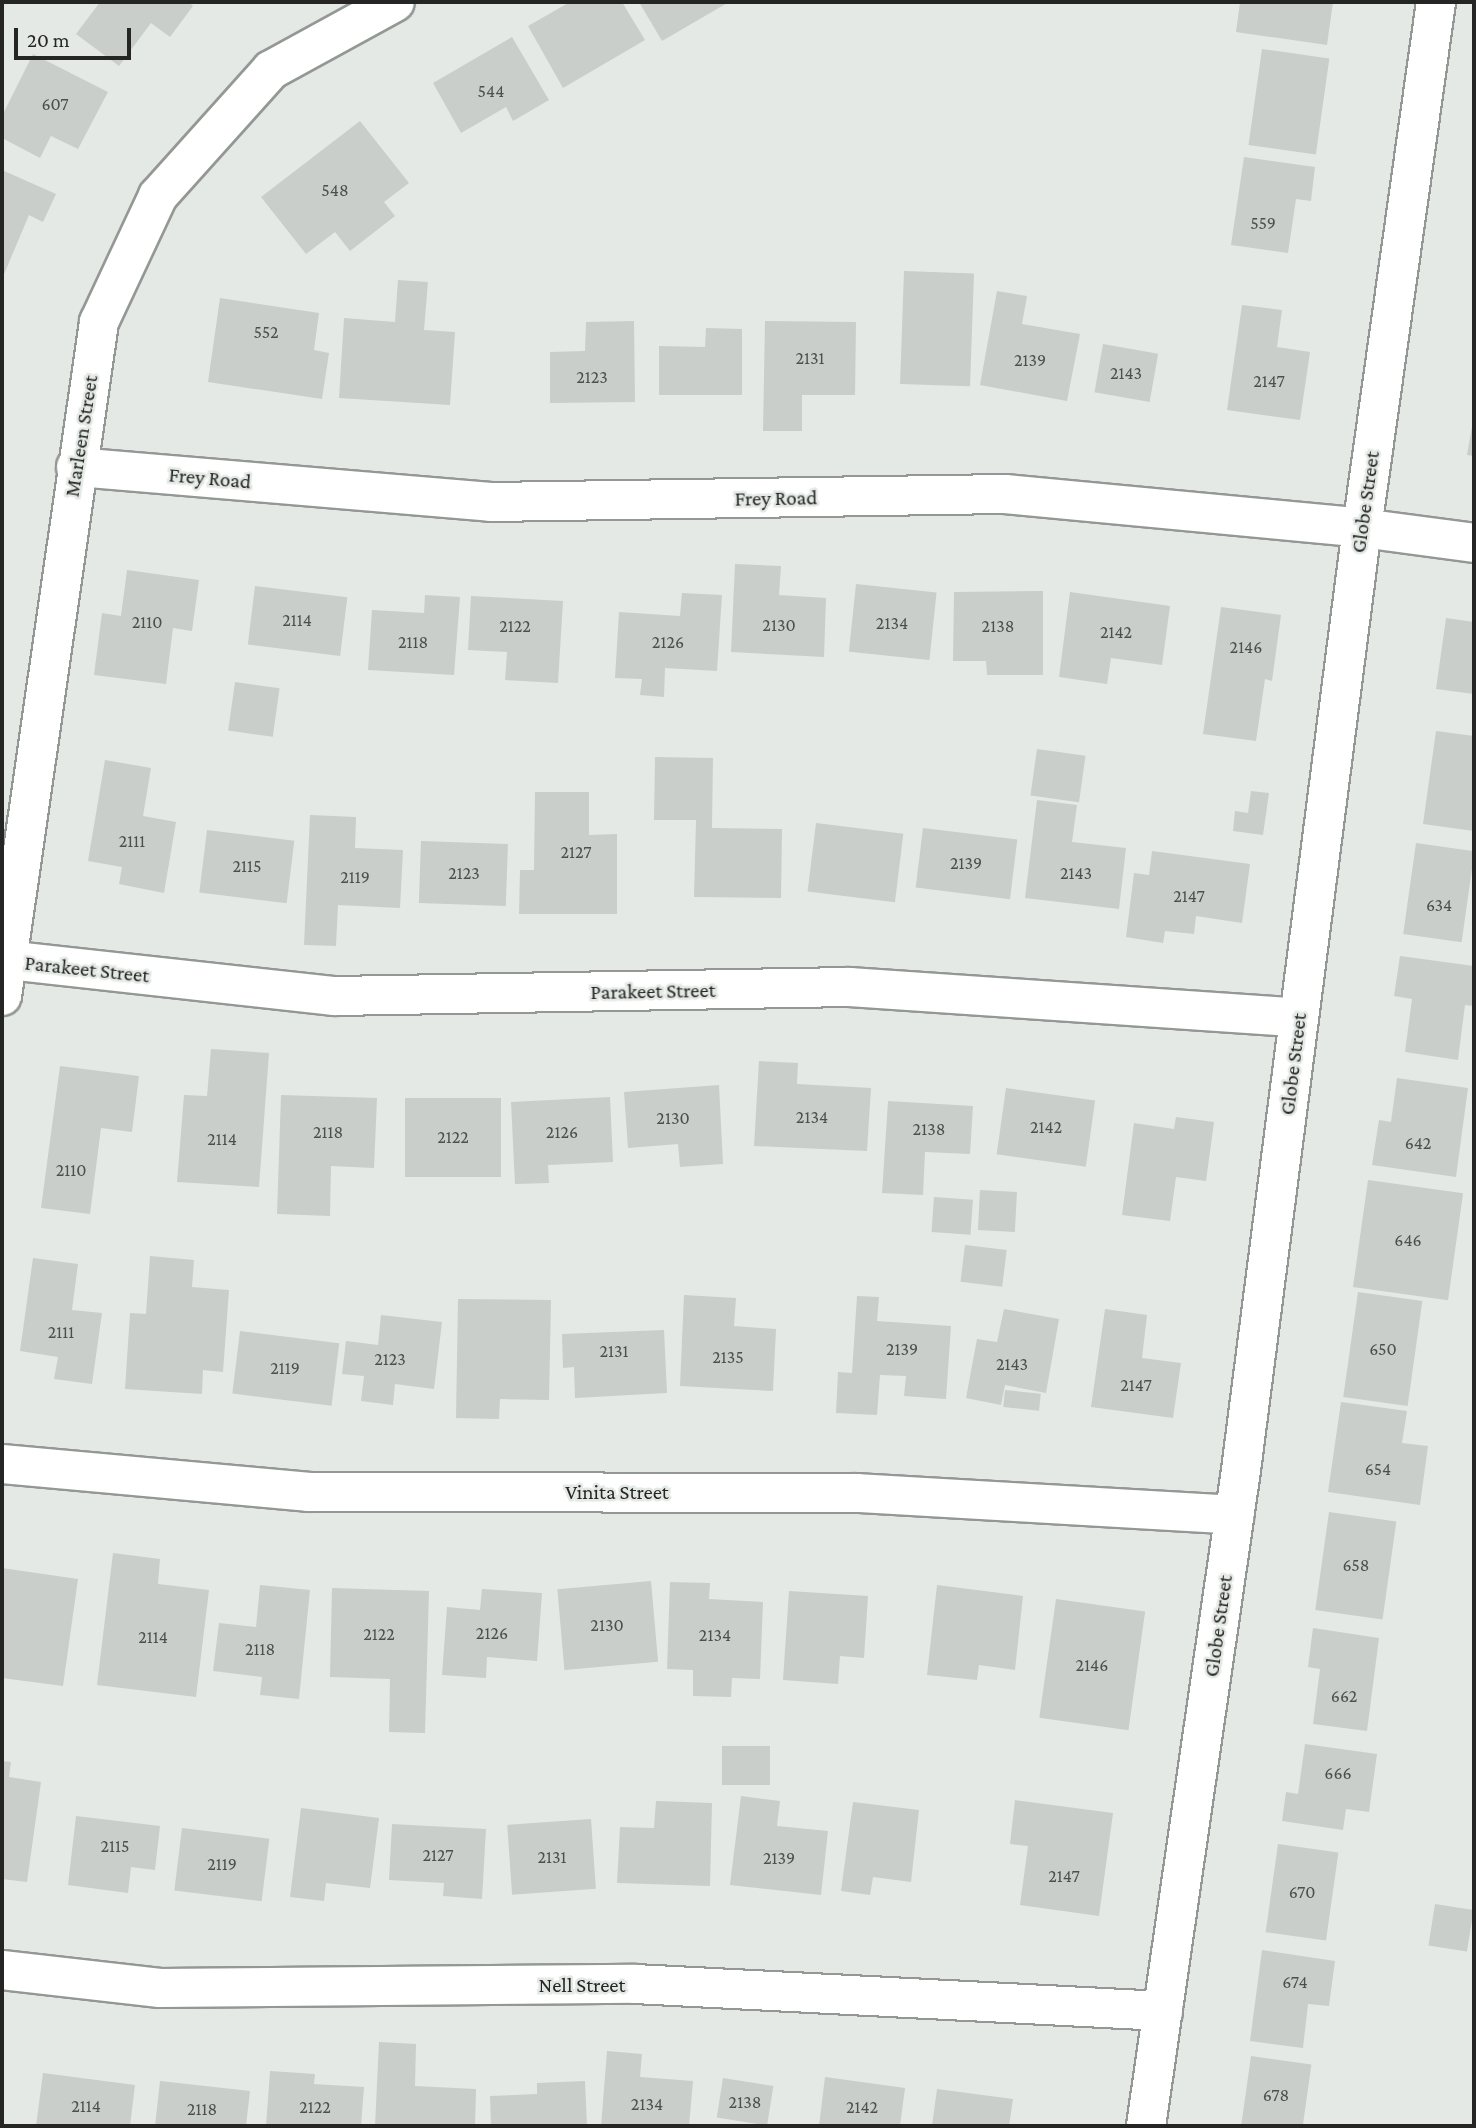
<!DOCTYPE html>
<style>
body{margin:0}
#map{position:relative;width:1476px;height:2128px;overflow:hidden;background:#e4e9e5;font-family:"Crimson Pro",serif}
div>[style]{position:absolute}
.building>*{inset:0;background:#c9ceca;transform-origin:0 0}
.roads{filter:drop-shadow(2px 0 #939894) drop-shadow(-2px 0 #939894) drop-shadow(0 2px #939894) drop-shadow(0 -2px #939894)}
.minor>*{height:38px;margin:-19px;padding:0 19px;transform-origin:19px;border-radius:19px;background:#fff}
span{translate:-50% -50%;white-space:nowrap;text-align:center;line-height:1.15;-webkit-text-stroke:5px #e4e9e5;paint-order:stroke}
.number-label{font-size:18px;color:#4d4f4e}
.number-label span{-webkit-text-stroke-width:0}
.street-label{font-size:21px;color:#242524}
.frame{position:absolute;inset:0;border:4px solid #242524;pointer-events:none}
.scale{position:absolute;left:14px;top:28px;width:117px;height:32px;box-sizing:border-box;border:4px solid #242524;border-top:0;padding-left:9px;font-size:21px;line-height:24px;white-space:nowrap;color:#242524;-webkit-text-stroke:5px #e4e9e5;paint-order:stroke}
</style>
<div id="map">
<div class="building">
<i style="clip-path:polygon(100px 2px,188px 2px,193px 6px,170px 37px,151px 23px,119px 66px,76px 34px)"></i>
<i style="clip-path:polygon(570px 2px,622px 2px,645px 40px,563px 88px,528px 26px)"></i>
<i style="clip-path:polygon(639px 2px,729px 2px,662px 41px)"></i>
<i style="clip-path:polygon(1240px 2px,1333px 2px,1327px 45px,1236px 32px)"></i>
<i style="clip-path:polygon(512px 37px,549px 100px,513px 121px,506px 107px,461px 133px,433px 83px)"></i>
<i style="left:1262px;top:49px;width:68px;height:97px;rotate:8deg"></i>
<i style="clip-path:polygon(33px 54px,108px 92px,78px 149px,51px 136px,40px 158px,2px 138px,2px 116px)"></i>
<i style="clip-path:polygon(360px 121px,409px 183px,384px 202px,395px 216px,350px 251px,335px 232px,306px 254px,261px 197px)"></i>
<i style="clip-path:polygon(1244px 157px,1315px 167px,1311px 201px,1296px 199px,1288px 253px,1231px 245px)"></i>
<i style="clip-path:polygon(2px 170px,56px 194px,43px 222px,29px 215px,2px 279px)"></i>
<i style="left:904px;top:271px;width:70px;height:113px;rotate:2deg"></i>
<i style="clip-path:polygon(398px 280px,428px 282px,424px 330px,455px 332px,450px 405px,339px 398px,344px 318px,395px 322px)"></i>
<i style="clip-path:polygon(997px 291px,1027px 296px,1022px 324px,1080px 334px,1067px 401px,980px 385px)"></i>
<i style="clip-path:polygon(220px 298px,319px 313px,314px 350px,329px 353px,322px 399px,208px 382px)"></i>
<i style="clip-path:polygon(1242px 305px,1282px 310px,1277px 347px,1310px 352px,1300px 420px,1227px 410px)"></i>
<i style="clip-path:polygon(634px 321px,635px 402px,550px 403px,550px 352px,585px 351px,586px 322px)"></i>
<i style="clip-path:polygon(765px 321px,856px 322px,855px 395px,802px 395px,802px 431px,763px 431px)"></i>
<i style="clip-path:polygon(706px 328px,742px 329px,742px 395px,659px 395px,659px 346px,705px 347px)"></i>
<i style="left:1103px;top:344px;width:56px;height:49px;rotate:10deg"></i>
<i style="clip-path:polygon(1474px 415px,1474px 456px,1467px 455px)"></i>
<i style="clip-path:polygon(735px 564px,781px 566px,779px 595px,826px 598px,824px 657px,731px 652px)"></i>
<i style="clip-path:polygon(127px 570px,199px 580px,192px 631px,173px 628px,166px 684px,94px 675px,102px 613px,121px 616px)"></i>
<i style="left:856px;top:584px;width:81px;height:68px;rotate:6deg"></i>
<i style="left:255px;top:586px;width:93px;height:59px;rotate:7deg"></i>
<i style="clip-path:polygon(1043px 591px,1043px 675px,987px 675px,986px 661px,953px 661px,954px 592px)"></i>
<i style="clip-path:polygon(1070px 592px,1170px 606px,1162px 665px,1111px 658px,1107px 684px,1059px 677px)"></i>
<i style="clip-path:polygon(682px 593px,722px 595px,717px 671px,665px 668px,664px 697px,640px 695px,642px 679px,615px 678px,619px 612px,680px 616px)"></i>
<i style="clip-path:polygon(425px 595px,460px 597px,454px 675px,368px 670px,372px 610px,424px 613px)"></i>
<i style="clip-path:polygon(471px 596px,563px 601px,558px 683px,505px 680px,507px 652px,468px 650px)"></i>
<i style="clip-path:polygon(1221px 607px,1281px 615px,1272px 681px,1265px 679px,1256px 741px,1203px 734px)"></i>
<i style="clip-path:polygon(1446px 618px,1474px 622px,1474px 694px,1436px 689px)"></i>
<i style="left:235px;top:682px;width:45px;height:49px;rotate:8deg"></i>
<i style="clip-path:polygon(1436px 731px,1474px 736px,1474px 831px,1423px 824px)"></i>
<i style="left:1037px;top:749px;width:49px;height:47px;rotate:8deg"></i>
<i style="clip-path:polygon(655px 757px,713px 758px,712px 828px,782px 829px,781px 898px,694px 897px,696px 820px,654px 820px)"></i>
<i style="clip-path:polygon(105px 760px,151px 768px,143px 816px,176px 822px,164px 893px,119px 884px,122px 867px,88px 861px)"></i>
<i style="clip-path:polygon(1251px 791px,1269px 793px,1263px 835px,1233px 831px,1235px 811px,1248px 813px)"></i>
<i style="clip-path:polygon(535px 792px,589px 792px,589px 835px,617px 834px,617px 914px,519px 914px,520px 870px,534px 870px)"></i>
<i style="clip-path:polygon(1037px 800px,1077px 805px,1072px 842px,1126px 848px,1119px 909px,1025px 898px)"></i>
<i style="clip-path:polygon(310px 815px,356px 817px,355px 848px,403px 850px,400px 908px,338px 905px,336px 946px,304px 945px)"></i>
<i style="left:816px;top:823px;width:88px;height:69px;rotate:7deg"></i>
<i style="left:923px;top:828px;width:95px;height:60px;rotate:7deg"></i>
<i style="left:207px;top:830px;width:88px;height:63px;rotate:7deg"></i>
<i style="left:421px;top:841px;width:87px;height:62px;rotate:2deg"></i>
<i style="left:1416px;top:843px;width:59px;height:92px;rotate:8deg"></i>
<i style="clip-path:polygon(1152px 851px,1250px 864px,1242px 923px,1196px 916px,1194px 934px,1165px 931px,1163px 943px,1126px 937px,1134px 873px,1149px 875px)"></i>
<i style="clip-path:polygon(1400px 956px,1474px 966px,1474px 1006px,1465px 1005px,1458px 1060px,1405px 1052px,1412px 999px,1394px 996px)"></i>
<i style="clip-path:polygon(211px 1049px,269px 1053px,259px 1187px,177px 1182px,184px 1095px,207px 1096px)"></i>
<i style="clip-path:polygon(759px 1061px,798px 1063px,797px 1084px,871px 1088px,867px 1151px,754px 1146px)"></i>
<i style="clip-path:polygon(60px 1066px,139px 1076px,132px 1132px,101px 1128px,90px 1214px,41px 1208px)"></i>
<i style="clip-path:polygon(1397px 1078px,1468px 1088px,1456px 1177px,1372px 1165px,1379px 1120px,1391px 1122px)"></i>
<i style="clip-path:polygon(719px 1085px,723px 1164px,680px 1167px,678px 1144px,628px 1148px,624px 1092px)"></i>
<i style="left:1006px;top:1088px;width:90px;height:67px;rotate:8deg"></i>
<i style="clip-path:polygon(281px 1095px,377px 1098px,374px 1168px,331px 1166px,330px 1216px,277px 1214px)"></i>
<i style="clip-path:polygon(610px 1097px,613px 1162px,548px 1165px,549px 1183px,515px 1184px,511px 1102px)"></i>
<i style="left:405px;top:1098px;width:96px;height:79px"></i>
<i style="clip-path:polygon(888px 1101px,973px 1106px,970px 1154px,925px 1152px,923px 1195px,882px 1193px)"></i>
<i style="clip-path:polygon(1176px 1117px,1214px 1122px,1206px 1181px,1176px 1177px,1170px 1221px,1122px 1215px,1134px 1123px,1174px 1129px)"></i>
<i style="left:1368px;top:1180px;width:96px;height:108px;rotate:8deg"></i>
<i style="left:980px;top:1190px;width:37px;height:40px;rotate:3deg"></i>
<i style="left:934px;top:1197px;width:39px;height:35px;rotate:4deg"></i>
<i style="left:965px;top:1245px;width:42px;height:37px;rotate:7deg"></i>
<i style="clip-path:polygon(150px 1256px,194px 1260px,192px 1287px,229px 1290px,223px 1372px,203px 1370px,202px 1394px,125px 1389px,130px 1313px,146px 1314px)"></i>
<i style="clip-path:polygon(33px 1258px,78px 1264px,72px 1310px,102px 1313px,92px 1384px,54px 1379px,58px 1357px,20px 1351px)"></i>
<i style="left:1358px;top:1292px;width:65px;height:106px;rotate:8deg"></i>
<i style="clip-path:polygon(684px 1295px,736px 1298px,734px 1326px,776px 1329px,773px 1391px,680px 1386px)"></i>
<i style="clip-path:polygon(857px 1296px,879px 1297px,877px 1321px,951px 1326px,946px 1399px,904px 1396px,906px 1376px,880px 1375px,877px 1415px,836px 1413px,838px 1372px,852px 1373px)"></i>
<i style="clip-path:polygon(458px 1299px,551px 1300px,549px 1400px,500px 1399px,499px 1419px,456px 1418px)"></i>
<i style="clip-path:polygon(1004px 1309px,1059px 1319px,1046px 1393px,1005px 1385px,1001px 1405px,966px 1398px,977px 1339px,997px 1342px)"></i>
<i style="clip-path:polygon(1105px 1309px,1147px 1315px,1142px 1358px,1181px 1363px,1173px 1418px,1091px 1407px)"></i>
<i style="clip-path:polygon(381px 1315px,442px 1322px,434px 1389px,395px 1384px,393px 1405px,361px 1401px,364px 1376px,342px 1374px,346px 1341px,378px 1345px)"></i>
<i style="clip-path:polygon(664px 1330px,667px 1393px,575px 1398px,574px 1367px,563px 1368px,562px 1334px)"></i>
<i style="left:240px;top:1331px;width:100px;height:63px;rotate:7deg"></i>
<i style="left:1005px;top:1390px;width:36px;height:17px;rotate:6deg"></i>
<i style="clip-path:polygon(1341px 1402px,1407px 1411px,1402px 1443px,1428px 1446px,1420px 1505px,1328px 1492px)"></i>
<i style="left:1329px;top:1512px;width:68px;height:99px;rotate:8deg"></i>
<i style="clip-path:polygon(113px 1553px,160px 1559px,158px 1584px,209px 1590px,196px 1697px,97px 1685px)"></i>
<i style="clip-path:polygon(2px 1568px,78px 1579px,63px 1686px,2px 1678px)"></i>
<i style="left:651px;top:1581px;width:81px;height:94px;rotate:85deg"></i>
<i style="clip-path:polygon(670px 1582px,710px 1583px,709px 1599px,763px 1602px,760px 1679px,732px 1678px,731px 1697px,693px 1696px,693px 1670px,667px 1669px)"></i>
<i style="clip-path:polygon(260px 1585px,310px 1590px,299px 1699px,260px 1695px,262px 1677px,213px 1671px,219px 1623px,256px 1627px)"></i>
<i style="clip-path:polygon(937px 1585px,1023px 1596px,1015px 1670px,979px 1665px,977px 1680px,927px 1675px)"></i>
<i style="clip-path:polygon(332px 1588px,429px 1591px,425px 1733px,389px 1732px,390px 1679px,330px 1677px)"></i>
<i style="clip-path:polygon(482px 1589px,542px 1593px,537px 1661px,487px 1657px,486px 1678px,442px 1675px,447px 1607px,480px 1610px)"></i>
<i style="clip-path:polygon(789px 1591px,868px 1596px,864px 1658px,840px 1656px,838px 1684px,783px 1680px)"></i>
<i style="left:1056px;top:1599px;width:90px;height:120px;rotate:8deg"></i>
<i style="clip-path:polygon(1313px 1628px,1379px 1638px,1367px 1731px,1313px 1724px,1320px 1669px,1308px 1667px)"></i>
<i style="clip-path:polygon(1305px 1744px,1377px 1754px,1369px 1812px,1346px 1809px,1343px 1830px,1282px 1821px,1286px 1792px,1298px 1794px)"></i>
<i style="left:722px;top:1746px;width:48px;height:39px"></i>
<i style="clip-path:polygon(2px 1761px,11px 1762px,9px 1777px,41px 1782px,27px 1882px,2px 1879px)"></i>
<i style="clip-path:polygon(741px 1796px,780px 1801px,777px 1826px,828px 1831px,821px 1895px,730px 1885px)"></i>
<i style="clip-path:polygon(1015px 1800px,1113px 1813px,1099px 1916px,1020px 1905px,1028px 1846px,1010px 1844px)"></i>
<i style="clip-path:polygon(656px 1801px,712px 1803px,710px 1886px,617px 1883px,620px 1827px,654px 1828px)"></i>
<i style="clip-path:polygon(853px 1802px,919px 1810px,911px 1882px,873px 1877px,870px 1895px,841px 1891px)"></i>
<i style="clip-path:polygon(301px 1808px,379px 1818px,370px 1888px,326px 1883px,324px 1901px,290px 1897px)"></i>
<i style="clip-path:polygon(76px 1816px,160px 1826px,155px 1870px,131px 1867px,128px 1893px,68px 1885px)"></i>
<i style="left:591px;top:1819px;width:70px;height:84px;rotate:86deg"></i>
<i style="clip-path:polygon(392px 1824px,486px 1829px,482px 1899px,443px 1896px,444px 1883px,389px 1880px)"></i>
<i style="left:182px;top:1828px;width:88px;height:63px;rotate:7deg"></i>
<i style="left:1278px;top:1844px;width:61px;height:89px;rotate:8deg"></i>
<i style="left:1435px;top:1904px;width:39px;height:42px;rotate:9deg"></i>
<i style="clip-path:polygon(1262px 1950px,1335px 1961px,1329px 2006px,1308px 2004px,1303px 2048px,1250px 2041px)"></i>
<i style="clip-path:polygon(379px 2042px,416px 2044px,415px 2086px,476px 2089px,475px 2126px,375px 2126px)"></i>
<i style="clip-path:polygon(607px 2051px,642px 2054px,640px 2077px,693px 2081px,689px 2126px,601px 2126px)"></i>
<i style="left:1251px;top:2056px;width:61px;height:71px;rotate:8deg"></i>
<i style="clip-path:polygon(270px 2071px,315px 2074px,314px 2084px,364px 2087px,361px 2126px,266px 2126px)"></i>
<i style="clip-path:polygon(43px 2073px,135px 2085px,130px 2126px,36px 2126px)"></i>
<i style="clip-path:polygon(825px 2077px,905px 2088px,900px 2126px,819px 2126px)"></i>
<i style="left:723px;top:2078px;width:51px;height:40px;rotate:9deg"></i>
<i style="clip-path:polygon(160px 2081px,250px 2091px,246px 2126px,155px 2126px)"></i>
<i style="clip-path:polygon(585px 2081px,587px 2126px,491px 2126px,490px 2096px,537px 2094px,537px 2083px)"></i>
<i style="clip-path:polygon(937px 2089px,1013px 2099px,1009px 2126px,932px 2126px)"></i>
</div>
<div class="roads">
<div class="minor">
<i style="left:76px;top:467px;width:415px;rotate:4.8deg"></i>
<i style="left:490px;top:502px;width:515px;rotate:-0.89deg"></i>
<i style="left:1005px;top:494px;width:359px;rotate:5.4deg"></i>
<i style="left:1362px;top:528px;width:113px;rotate:7.6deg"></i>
<i style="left:7px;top:960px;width:329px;rotate:6.3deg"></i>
<i style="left:334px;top:996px;width:516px;rotate:-1deg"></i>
<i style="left:850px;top:987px;width:450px;rotate:3.9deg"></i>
<i style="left:2px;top:996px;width:681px;rotate:-81.81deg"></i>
<i style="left:99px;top:322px;width:139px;rotate:-64.9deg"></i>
<i style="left:158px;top:196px;width:169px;rotate:-48.1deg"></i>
<i style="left:271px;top:70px;width:141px;rotate:-28.7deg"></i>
<i style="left:2px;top:1464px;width:307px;rotate:5.2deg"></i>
<i style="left:308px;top:1492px;width:549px;rotate:0.1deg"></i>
<i style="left:857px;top:1493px;width:378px;rotate:3.3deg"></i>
<i style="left:2px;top:1970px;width:159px;rotate:6.5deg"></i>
<i style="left:160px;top:1988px;width:475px;rotate:-0.5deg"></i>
<i style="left:635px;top:1984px;width:529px;rotate:2.93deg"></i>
<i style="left:1146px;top:2126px;width:663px;rotate:-81.76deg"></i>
<i style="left:1241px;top:1470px;width:950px;rotate:-82.68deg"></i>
<i style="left:1362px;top:528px;width:531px;rotate:-81.99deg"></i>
</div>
</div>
<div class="number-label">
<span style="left:491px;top:91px">544</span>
<span style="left:55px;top:104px">607</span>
<span style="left:335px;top:190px">548</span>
<span style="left:1263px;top:223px">559</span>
<span style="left:266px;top:332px">552</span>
<span style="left:810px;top:358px">2131</span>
<span style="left:1030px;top:360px">2139</span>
<span style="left:1126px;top:373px">2143</span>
<span style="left:592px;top:377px">2123</span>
<span style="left:1269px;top:381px">2147</span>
<span style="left:297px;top:620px">2114</span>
<span style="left:147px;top:622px">2110</span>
<span style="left:892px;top:623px">2134</span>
<span style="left:779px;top:625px">2130</span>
<span style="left:515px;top:626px">2122</span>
<span style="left:998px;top:626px">2138</span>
<span style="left:1116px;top:632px">2142</span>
<span style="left:413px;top:642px">2118</span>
<span style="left:668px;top:642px">2126</span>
<span style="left:1246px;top:647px">2146</span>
<span style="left:132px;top:841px">2111</span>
<span style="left:576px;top:852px">2127</span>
<span style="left:966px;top:863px">2139</span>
<span style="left:247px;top:866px">2115</span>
<span style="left:464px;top:873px">2123</span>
<span style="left:1076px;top:873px">2143</span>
<span style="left:355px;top:877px">2119</span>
<span style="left:1189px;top:896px">2147</span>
<span style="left:1439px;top:905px">634</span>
<span style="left:812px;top:1117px">2134</span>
<span style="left:673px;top:1118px">2130</span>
<span style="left:1046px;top:1127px">2142</span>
<span style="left:929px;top:1129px">2138</span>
<span style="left:328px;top:1132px">2118</span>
<span style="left:562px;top:1132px">2126</span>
<span style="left:453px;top:1137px">2122</span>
<span style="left:222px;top:1139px">2114</span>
<span style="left:1418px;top:1143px">642</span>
<span style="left:71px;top:1170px">2110</span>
<span style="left:1408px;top:1240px">646</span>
<span style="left:61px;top:1332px">2111</span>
<span style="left:902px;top:1349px">2139</span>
<span style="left:1383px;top:1349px">650</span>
<span style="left:614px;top:1351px">2131</span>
<span style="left:728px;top:1357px">2135</span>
<span style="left:390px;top:1359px">2123</span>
<span style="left:1012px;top:1364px">2143</span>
<span style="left:285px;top:1368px">2119</span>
<span style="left:1136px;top:1385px">2147</span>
<span style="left:1378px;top:1469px">654</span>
<span style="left:1356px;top:1565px">658</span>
<span style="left:607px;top:1625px">2130</span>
<span style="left:492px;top:1633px">2126</span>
<span style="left:379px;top:1634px">2122</span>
<span style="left:715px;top:1635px">2134</span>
<span style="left:153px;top:1637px">2114</span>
<span style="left:260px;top:1649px">2118</span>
<span style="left:1092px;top:1665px">2146</span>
<span style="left:1344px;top:1696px">662</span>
<span style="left:1338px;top:1773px">666</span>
<span style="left:115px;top:1846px">2115</span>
<span style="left:438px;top:1855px">2127</span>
<span style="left:552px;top:1857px">2131</span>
<span style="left:779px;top:1858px">2139</span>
<span style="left:222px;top:1864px">2119</span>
<span style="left:1064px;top:1876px">2147</span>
<span style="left:1302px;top:1892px">670</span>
<span style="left:1295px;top:1982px">674</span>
<span style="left:1276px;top:2095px">678</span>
<span style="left:745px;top:2102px">2138</span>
<span style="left:647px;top:2104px">2134</span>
<span style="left:86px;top:2106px">2114</span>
<span style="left:315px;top:2107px">2122</span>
<span style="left:862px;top:2107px">2142</span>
<span style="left:202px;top:2109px">2118</span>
</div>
<div class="street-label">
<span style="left:81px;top:436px;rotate:-81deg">Marleen Street</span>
<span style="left:210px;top:478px;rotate:5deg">Frey Road</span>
<span style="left:776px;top:498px;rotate:-1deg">Frey Road</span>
<span style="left:1365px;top:502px;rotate:-82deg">Globe Street</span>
<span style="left:87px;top:969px;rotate:6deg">Parakeet Street</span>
<span style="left:653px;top:991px;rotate:-1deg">Parakeet Street</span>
<span style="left:1293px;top:1064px;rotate:-83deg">Globe Street</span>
<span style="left:617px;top:1492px">Vinita Street</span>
<span style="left:1218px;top:1626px;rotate:-82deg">Globe Street</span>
<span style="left:582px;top:1985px">Nell Street</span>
</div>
<div class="frame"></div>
<div class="scale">20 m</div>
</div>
